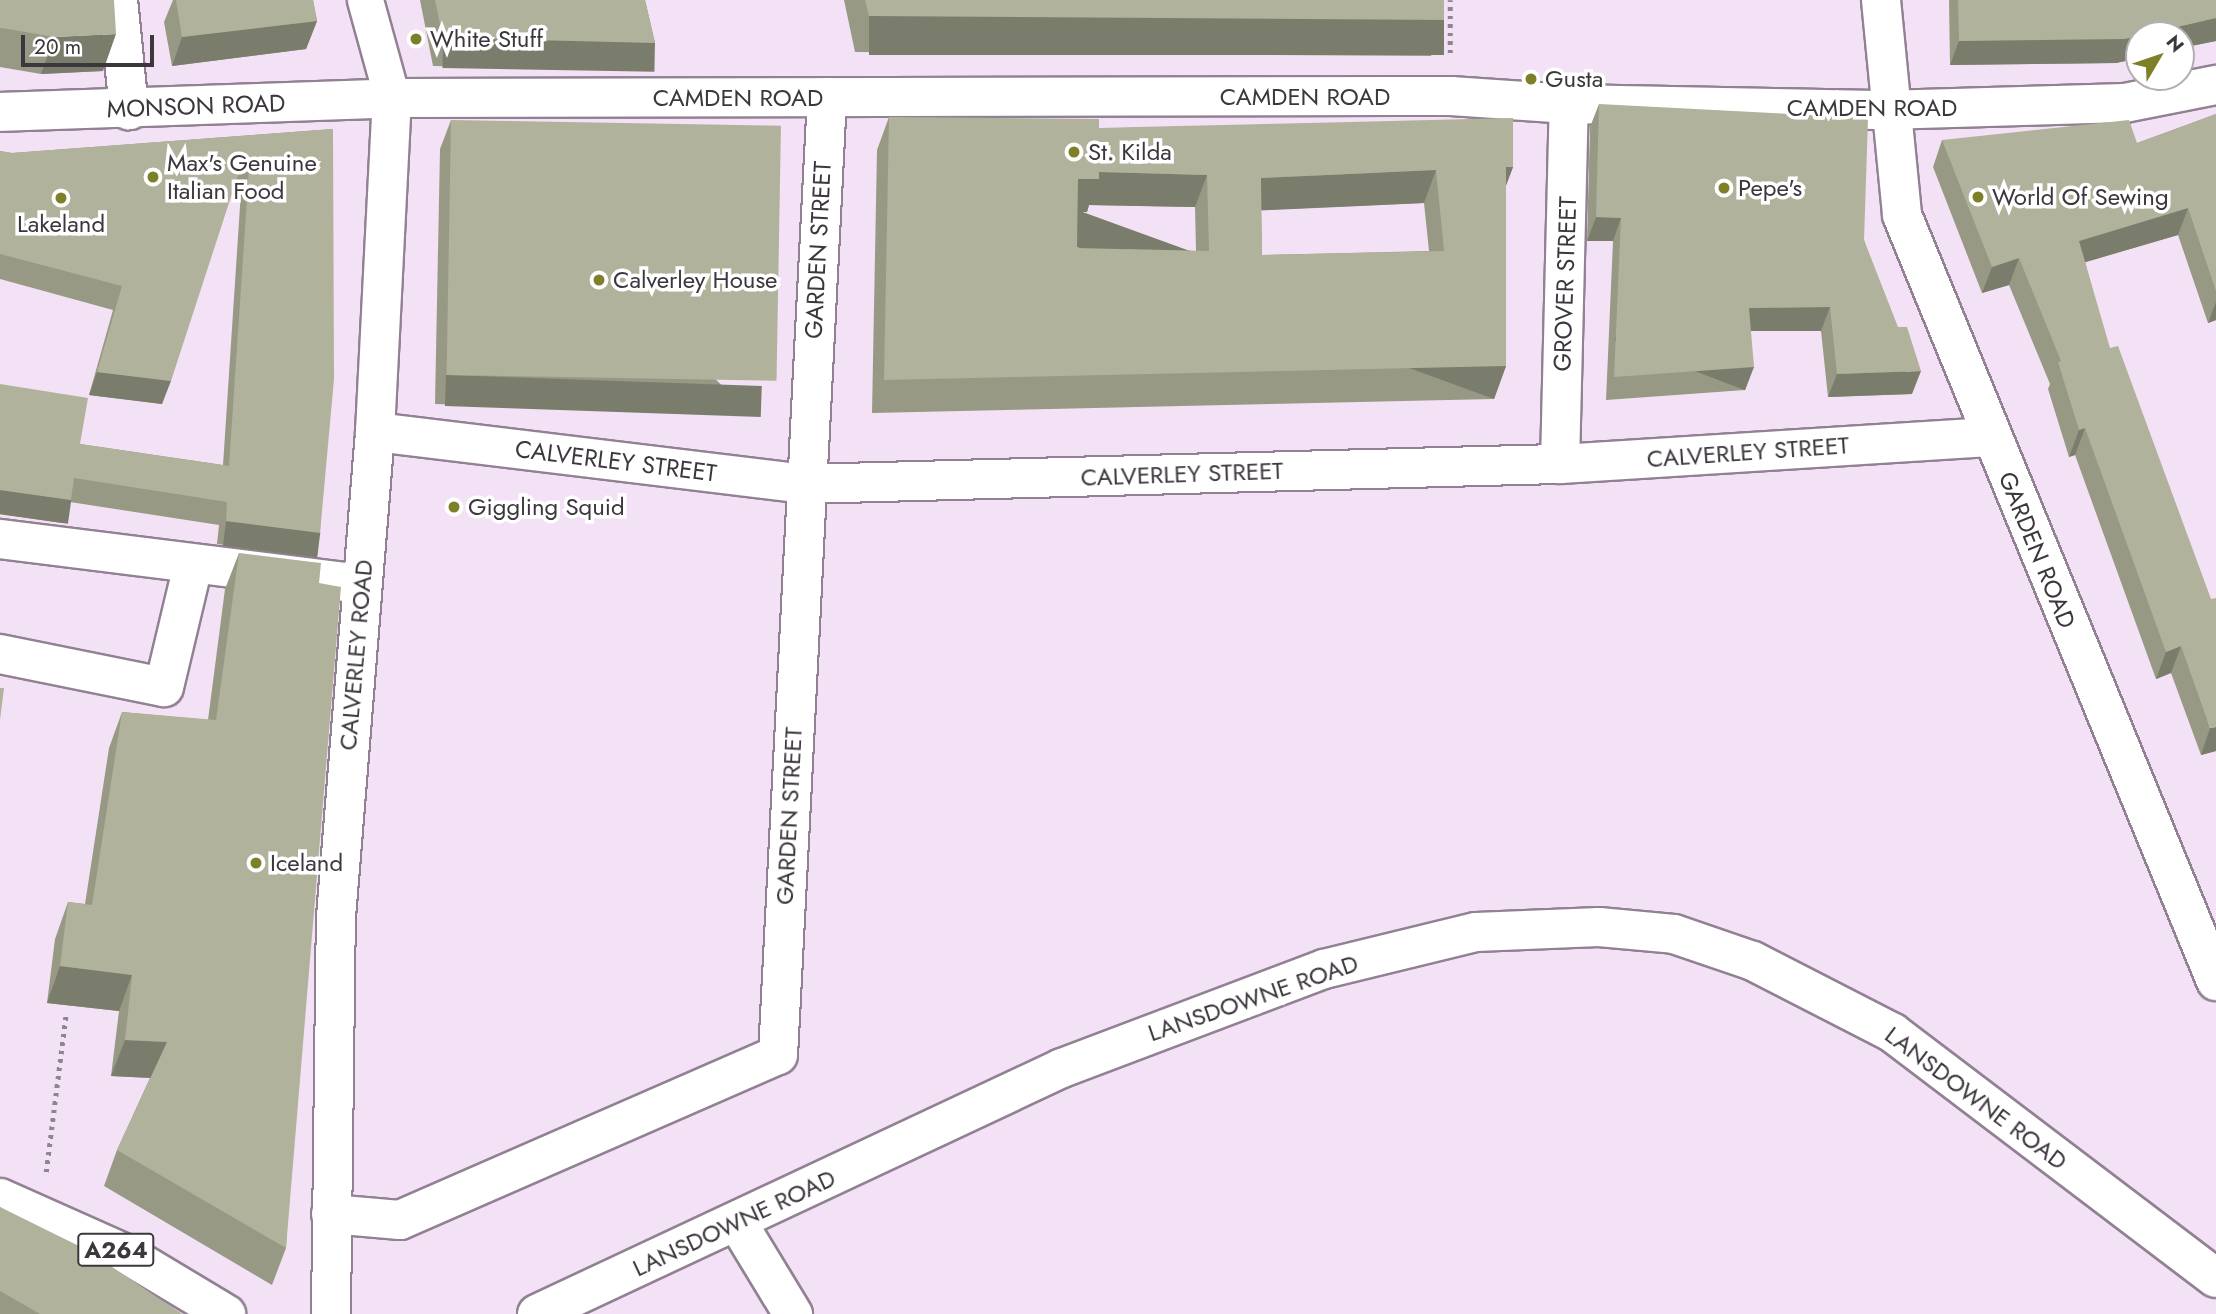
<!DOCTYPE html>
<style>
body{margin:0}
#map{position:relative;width:2216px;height:1314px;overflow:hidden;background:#f3e2f5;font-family:Jost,sans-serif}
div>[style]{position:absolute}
.path>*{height:4.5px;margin-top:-2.25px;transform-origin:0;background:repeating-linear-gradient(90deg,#8f8491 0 3.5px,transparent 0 8.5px)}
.roads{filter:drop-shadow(2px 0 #918193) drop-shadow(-2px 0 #918193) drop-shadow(0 2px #918193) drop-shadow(0 -2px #918193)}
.pedestrian>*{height:35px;margin:-17.5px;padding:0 17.5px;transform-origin:17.5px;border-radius:17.5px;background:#fff}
.minor>*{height:38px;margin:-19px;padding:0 19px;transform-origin:19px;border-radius:19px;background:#fff}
.tertiary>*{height:38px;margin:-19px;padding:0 19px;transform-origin:19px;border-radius:19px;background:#fff}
.primary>*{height:38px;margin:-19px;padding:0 19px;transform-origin:19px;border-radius:19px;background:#fff}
.wall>*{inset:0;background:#979985}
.shaded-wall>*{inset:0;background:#7b7d6c;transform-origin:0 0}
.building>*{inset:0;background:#b0b29b;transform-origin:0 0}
.dots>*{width:19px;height:19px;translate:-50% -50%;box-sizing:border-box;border:4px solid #fff;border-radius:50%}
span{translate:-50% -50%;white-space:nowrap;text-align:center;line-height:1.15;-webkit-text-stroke:7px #fff;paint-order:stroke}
.shield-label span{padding:2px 5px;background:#fff;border:2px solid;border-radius:5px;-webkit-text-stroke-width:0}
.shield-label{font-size:23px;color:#3c363d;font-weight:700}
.poi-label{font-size:24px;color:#3c363d}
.left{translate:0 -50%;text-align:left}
.street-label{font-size:24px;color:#3c363d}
.north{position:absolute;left:2125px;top:21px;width:70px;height:70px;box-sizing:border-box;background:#fff;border:2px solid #b1afb1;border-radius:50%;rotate:51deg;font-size:19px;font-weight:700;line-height:28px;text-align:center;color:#3c363d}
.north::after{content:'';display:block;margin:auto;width:24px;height:32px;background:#7e8029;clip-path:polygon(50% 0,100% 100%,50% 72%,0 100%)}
.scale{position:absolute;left:21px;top:35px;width:133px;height:32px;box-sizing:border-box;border:4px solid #3c363d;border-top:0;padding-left:9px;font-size:21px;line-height:24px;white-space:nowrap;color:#3c363d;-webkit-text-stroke:5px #fff;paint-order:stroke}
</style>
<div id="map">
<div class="path">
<i style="left:1450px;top:53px;width:53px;rotate:-90deg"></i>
<i style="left:46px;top:1172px;width:159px;rotate:-82.8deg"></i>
</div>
<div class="roads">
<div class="pedestrian">
<i style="left:365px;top:0;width:102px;rotate:74.6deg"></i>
</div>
<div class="minor">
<i style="left:118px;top:0;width:111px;rotate:84.3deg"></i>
<i style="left:0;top:112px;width:392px;rotate:-2deg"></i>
<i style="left:375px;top:432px;width:432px;rotate:6.9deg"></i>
<i style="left:804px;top:484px;width:756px;rotate:-1.52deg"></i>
<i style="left:1560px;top:464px;width:431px;rotate:-3.6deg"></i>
<i style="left:1560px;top:464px;width:360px;rotate:-88.6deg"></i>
<i style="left:0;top:539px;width:364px;rotate:7.1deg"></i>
<i style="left:0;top:654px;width:167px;rotate:11.4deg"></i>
<i style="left:164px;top:687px;width:125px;rotate:-76.6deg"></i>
<i style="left:331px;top:1214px;width:69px;rotate:5deg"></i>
<i style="left:400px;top:1220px;width:412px;rotate:-23.6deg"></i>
<i style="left:778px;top:1055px;width:959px;rotate:-87.07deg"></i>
<i style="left:737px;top:1222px;width:108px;rotate:58.7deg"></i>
<i style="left:537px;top:1314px;width:580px;rotate:-25.11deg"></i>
<i style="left:1062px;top:1068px;width:280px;rotate:-20.7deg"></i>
<i style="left:1324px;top:969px;width:156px;rotate:-13.7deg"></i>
<i style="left:1476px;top:932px;width:123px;rotate:-2.3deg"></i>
<i style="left:1599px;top:927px;width:75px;rotate:5.3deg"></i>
<i style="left:1674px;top:934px;width:83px;rotate:18.9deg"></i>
<i style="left:1753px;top:961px;width:157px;rotate:27.2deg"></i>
<i style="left:1893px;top:1033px;width:405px;rotate:37.2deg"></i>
</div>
<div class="tertiary">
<i style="left:1881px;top:0;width:216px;rotate:84.4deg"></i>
<i style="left:1902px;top:215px;width:828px;rotate:67.71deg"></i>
<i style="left:331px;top:1314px;width:397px;rotate:-89.3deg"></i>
<i style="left:336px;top:917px;width:487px;rotate:-85.4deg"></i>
<i style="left:375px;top:432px;width:334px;rotate:-87.1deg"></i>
<i style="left:392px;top:98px;width:1059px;rotate:-0.11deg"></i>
<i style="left:1451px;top:96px;width:118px;rotate:3.9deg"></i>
<i style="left:1569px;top:104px;width:320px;rotate:1.1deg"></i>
<i style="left:1889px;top:110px;width:236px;rotate:-1.7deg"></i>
<i style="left:2125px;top:103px;width:93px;rotate:-11.2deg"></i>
</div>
<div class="primary">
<i style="left:0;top:1198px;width:138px;rotate:24deg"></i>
<i style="left:126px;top:1254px;width:117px;rotate:31deg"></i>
</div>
</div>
<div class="wall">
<i style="clip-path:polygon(0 0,103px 71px,41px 74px,0 67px)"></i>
<i style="clip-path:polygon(173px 0,313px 0,317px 21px,306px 49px,172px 66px,164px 22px)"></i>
<i style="clip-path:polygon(420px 0,645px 0,655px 43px,645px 70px,433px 66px)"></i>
<i style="clip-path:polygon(844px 0,1444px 0,1444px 20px,1431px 56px,855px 52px)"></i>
<i style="clip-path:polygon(1949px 0,2216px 0,2216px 41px,2181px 48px,2139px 35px,2139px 58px,2116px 63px,1950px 65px)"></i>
<i style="clip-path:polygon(1599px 104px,1864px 240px,1912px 394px,1828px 397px,1821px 331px,1751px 331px,1745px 390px,1606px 400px,1613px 241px,1587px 241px,1590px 127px)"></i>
<i style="clip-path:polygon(2216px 114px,2216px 320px,2208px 323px,2178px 235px,2085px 262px,2216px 751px,2201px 755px,2171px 673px,2156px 679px,2075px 455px,2069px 457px,2048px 389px,2050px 384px,2009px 285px,1982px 293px,1933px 167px,1942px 140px,2137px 143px)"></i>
<i style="clip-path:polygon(evenodd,889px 117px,1513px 167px,1506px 185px,1506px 366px,1494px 399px,872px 413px,877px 150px,889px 117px,1424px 203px,1429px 251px,1262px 255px,1261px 210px,1424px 203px,889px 117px,1089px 205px,1195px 207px,1196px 251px,1077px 248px,1077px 212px,1087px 212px,1089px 205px)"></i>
<i style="clip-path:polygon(451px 120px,751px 414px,435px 404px,440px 149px)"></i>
<i style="clip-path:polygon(333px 129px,320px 533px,312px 556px,217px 544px,219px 525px,70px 502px,62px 523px,0 514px,0 384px,80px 444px,223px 465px,241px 191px,233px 189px,162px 404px,89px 395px,113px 310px,0 279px,0 151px,12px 153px)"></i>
<i style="clip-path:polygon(239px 553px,319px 583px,286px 1248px,272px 1285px,104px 1186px,117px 1150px,150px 1078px,111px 1076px,119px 1011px,47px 1003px,55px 939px,68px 902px,85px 904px,109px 748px,122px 712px,208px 720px,225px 589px)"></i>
<i style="clip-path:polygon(0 1207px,182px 1314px,0 1314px)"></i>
</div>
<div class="shaded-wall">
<i style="left:869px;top:16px;width:575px;height:39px"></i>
<i style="clip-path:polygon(2216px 18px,2216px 41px,2181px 48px,2181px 35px,2142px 35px)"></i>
<i style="clip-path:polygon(317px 21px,306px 49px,172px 66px,182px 37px)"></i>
<i style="clip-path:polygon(116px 34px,103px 71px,41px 74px,54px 37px)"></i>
<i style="clip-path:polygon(2139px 36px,2139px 58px,2116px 63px,1950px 65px,1959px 41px)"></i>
<i style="left:443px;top:38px;width:212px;height:30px;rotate:1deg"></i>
<i style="clip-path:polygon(1506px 167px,1513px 167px,1501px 199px)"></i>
<i style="clip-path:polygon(1436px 170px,1424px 203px,1249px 211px,1261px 178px)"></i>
<i style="clip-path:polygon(1099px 172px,1207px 175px,1195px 207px,1089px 205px,1087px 212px,1066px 212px,1078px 179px)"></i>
<i style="clip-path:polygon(2188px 208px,2178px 235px,2069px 267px,2079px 241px)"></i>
<i style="clip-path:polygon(1596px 217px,1621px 218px,1613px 241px,1587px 241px)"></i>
<i style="clip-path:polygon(2019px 258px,2009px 285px,1982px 293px,1992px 267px)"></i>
<i style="clip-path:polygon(2216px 302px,2216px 320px,2208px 323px)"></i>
<i style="clip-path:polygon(1830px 307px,1821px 331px,1741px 331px,1749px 308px)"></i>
<i style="left:1506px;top:366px;width:35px;height:622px;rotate:110deg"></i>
<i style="left:1754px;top:367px;width:25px;height:140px;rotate:111deg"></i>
<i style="clip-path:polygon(1921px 371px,1912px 394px,1828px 397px,1837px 374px)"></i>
<i style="clip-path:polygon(97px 372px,171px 381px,162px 404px,89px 395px)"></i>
<i style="left:446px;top:375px;width:316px;height:31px;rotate:2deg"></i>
<i style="clip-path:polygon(2085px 428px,2075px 455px,2069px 457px,2079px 430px)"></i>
<i style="left:0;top:490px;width:72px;height:24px;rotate:8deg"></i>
<i style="left:226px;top:521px;width:95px;height:25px;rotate:7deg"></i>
<i style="clip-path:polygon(2181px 646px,2171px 673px,2156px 679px,2166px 652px)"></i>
<i style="clip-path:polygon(2216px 727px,2216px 751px,2201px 755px,2210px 728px)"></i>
<i style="clip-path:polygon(60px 966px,132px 975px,119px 1011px,47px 1003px)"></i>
<i style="clip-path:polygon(125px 1040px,167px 1042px,153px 1078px,111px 1076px)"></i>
</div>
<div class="building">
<i style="clip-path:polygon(0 0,114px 0,116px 34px,54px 37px,2px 28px,0 28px)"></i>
<i style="clip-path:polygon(176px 0,313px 0,317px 21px,182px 37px)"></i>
<i style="clip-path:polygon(435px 0,645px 0,655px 43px,443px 38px)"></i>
<i style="clip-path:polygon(865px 0,1444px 0,1444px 20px,869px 16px)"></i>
<i style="clip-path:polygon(1958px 0,2216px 0,2216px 18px,2125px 39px,1959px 41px)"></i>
<i style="clip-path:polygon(1599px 104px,1868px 118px,1864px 240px,1898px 327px,1907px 327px,1921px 371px,1837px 374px,1830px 307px,1749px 308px,1754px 367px,1614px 377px,1621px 218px,1596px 217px)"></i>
<i style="clip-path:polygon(2216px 114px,2216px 291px,2188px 208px,2079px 241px,2110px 348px,2118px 346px,2211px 599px,2216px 598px,2216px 727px,2210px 728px,2181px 646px,2166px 652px,2085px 428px,2079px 430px,2058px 362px,2061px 361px,2019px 258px,1992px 267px,1942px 140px,2129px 120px,2137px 143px)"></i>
<i style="clip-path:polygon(evenodd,889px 117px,1099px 119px,1099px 128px,1513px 118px,1513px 167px,1506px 167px,1506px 366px,884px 380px,889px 117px,1436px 170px,1444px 251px,1262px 255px,1261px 178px,1436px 170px,889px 117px,1099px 172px,1207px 175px,1209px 251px,1077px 248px,1078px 179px,1099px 179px,1099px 172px)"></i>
<i style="left:451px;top:120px;width:330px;height:255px;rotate:1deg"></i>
<i style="clip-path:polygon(333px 129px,334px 379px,320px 533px,226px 521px,227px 502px,74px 478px,71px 500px,0 490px,0 384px,88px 398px,80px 444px,229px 466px,249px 168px,241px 166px,171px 381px,97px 372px,122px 286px,0 254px,0 151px,12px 153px)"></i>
<i style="clip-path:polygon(239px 553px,321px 563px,319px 583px,341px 587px,286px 1248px,117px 1150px,167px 1042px,125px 1040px,132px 975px,60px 966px,68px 902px,92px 905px,122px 712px,216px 720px)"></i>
<i style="clip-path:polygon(0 688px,4px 688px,0 720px)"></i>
<i style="clip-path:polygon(0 1207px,87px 1250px,182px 1314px,40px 1314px,0 1291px)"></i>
</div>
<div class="dots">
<i style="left:416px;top:39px;background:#7e8029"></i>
<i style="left:1531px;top:79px;background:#7e8029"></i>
<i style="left:1074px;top:152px;background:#7e8029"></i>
<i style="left:153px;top:177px;background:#7e8029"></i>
<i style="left:1724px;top:188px;background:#7e8029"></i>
<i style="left:1978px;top:197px;background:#7e8029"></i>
<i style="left:61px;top:198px;background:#7e8029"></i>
<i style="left:599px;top:280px;background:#7e8029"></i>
<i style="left:454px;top:507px;background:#7e8029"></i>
<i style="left:256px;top:863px;background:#7e8029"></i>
</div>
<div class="shield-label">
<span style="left:116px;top:1250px">A264</span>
</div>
<div class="poi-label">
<span class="left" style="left:430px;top:39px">White Stuff</span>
<span class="left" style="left:1545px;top:79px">Gusta</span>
<span class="left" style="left:1088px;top:152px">St. Kilda</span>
<span class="left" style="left:167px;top:177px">Max's Genuine<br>Italian Food</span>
<span class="left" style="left:1738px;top:188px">Pepe's</span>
<span class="left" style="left:1992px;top:197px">World Of Sewing</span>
<span style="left:61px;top:224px">Lakeland</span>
<span class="left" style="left:613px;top:280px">Calverley House</span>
<span class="left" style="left:468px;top:507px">Giggling Squid</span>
<span class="left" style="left:270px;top:863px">Iceland</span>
</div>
<div class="street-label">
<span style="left:1305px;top:97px">CAMDEN ROAD</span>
<span style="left:738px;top:98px">CAMDEN ROAD</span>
<span style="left:196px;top:106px;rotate:-2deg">MONSON ROAD</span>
<span style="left:1872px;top:108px">CAMDEN ROAD</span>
<span style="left:818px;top:250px;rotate:-87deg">GARDEN STREET</span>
<span style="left:1565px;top:284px;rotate:-88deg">GROVER STREET</span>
<span style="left:1748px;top:452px;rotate:-4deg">CALVERLEY STREET</span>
<span style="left:616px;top:461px;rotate:7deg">CALVERLEY STREET</span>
<span style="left:1182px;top:474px;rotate:-2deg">CALVERLEY STREET</span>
<span style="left:2037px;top:550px;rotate:68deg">GARDEN ROAD</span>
<span style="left:356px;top:655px;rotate:-85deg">CALVERLEY ROAD</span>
<span style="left:789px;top:816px;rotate:-87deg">GARDEN STREET</span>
<span style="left:1253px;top:998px;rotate:-19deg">LANSDOWNE ROAD</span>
<span style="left:1976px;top:1098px;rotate:37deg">LANSDOWNE ROAD</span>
<span style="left:734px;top:1223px;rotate:-25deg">LANSDOWNE ROAD</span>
</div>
<div class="north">N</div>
<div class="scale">20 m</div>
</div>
